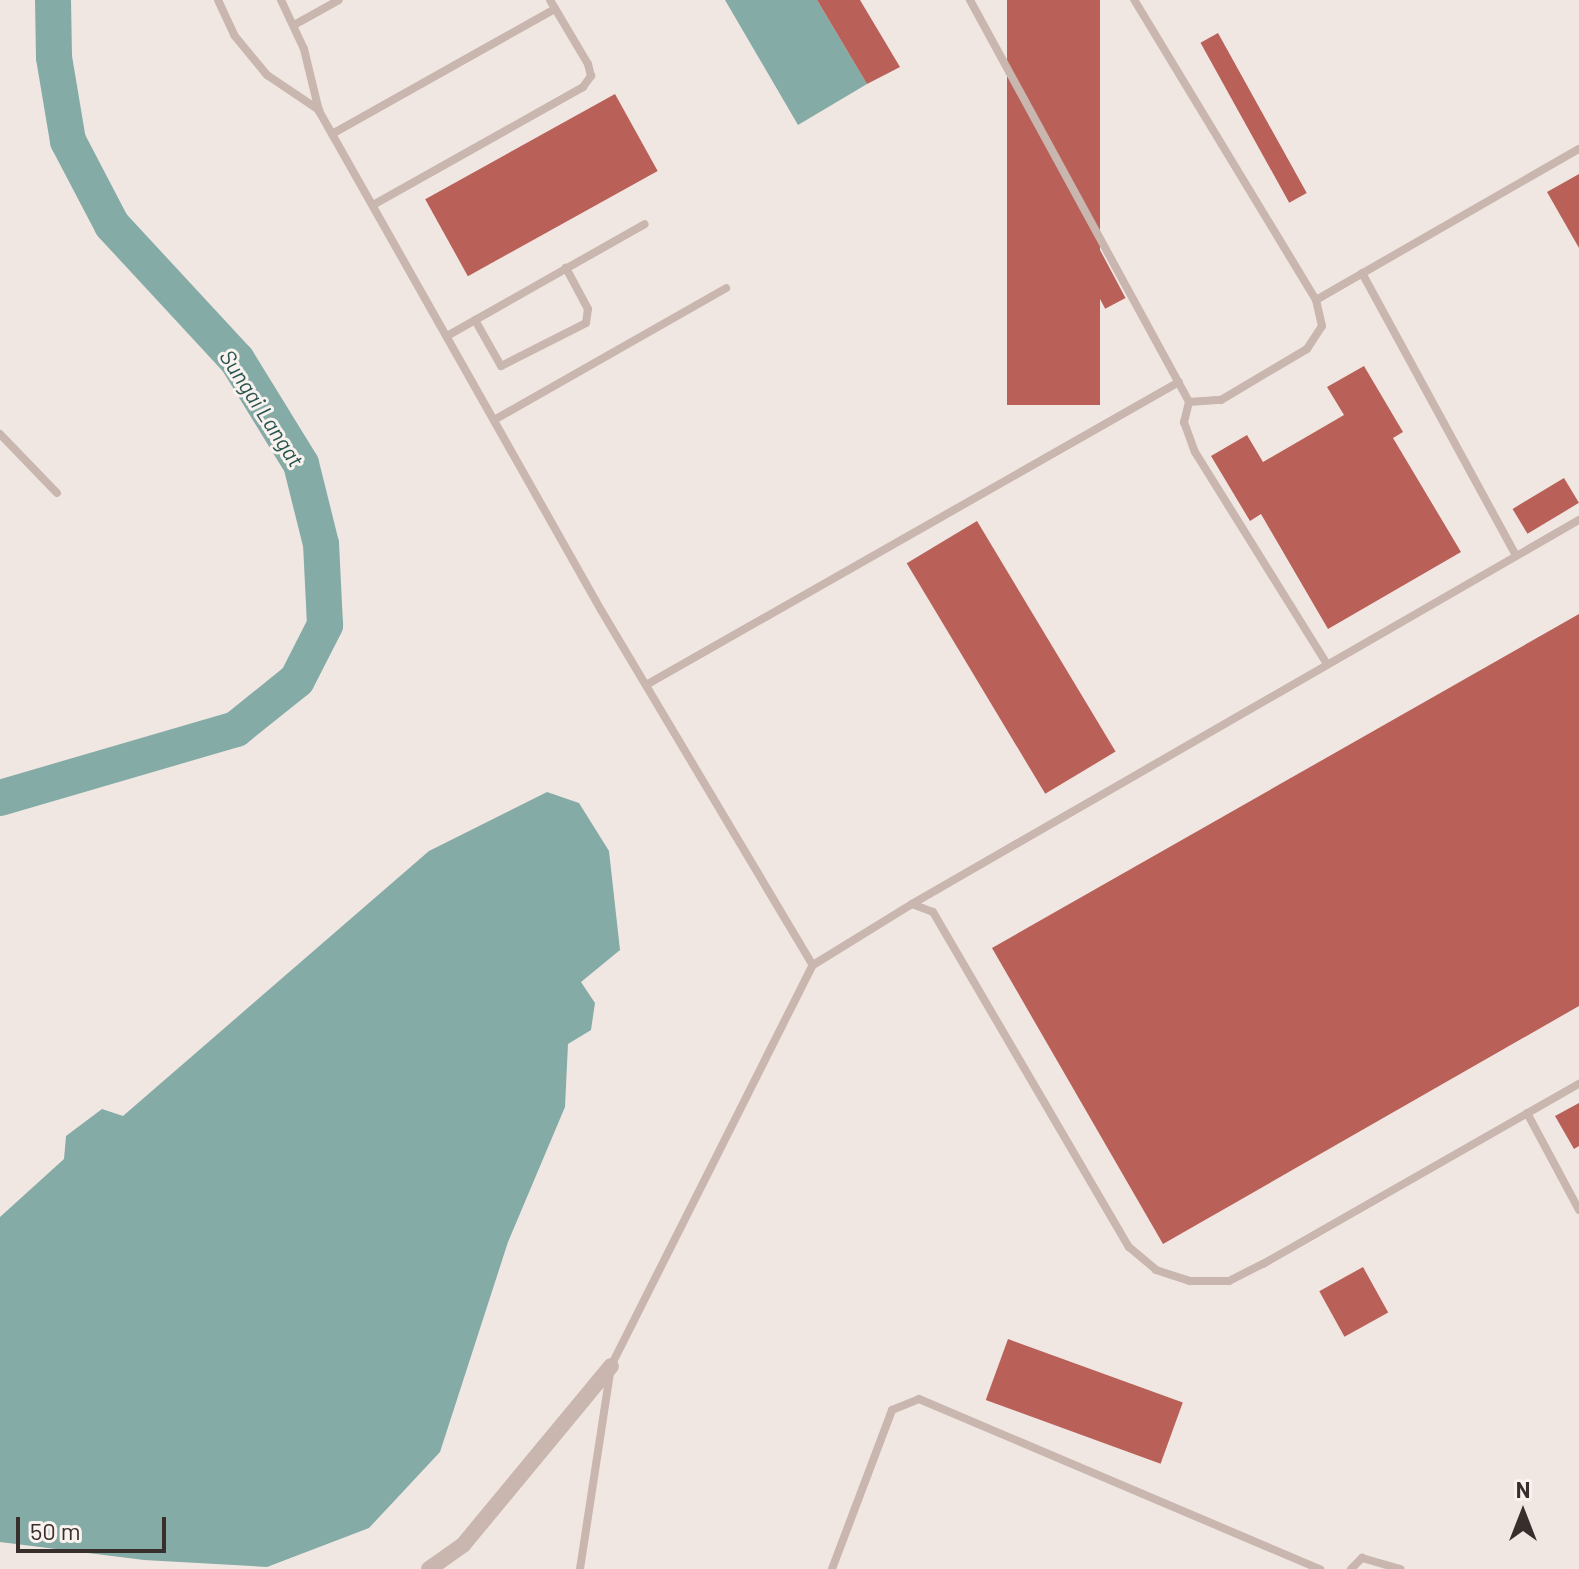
<!DOCTYPE html>
<style>
body{margin:0}
#map{position:relative;width:1579px;height:1569px;overflow:hidden;background:#f1e7e2;font-family:Barlow,sans-serif}
div>[style]{position:absolute}
.water>*{inset:0;background:#84aba6}
.river>*{height:36px;margin:-18px;padding:0 18px;transform-origin:18px;border-radius:18px;background:#84aba6}
.building>*{inset:0;background:#b96058;transform-origin:0 0}
.lane>*{height:8px;margin:-4px;padding:0 4px;transform-origin:4px;border-radius:4px;background:#c8b6af}
.street>*{height:16px;margin:-8px;padding:0 8px;transform-origin:8px;border-radius:8px;background:#c8b6af}
span{translate:-50% -50%;white-space:nowrap;text-align:center;line-height:1.15;-webkit-text-stroke:6px #f9f2ee;paint-order:stroke}
.water-label{font-size:22px;color:#265550;font-style:italic}
.north{position:absolute;left:1483px;top:1473px;width:80px;height:80px;-webkit-text-stroke:6px #f9f2ee;paint-order:stroke;rotate:0deg;font-size:22px;font-weight:700;line-height:32px;text-align:center;color:#382e2c}
.north::after{content:'';display:block;margin:auto;width:28px;height:36px;background:#382e2c;clip-path:polygon(50% 0,100% 100%,50% 72%,0 100%)}
.scale{position:absolute;left:16px;top:1517px;width:150px;height:36px;box-sizing:border-box;border:4px solid #382e2c;border-top:0;padding-left:10px;font-size:24px;line-height:28px;white-space:nowrap;color:#382e2c;-webkit-text-stroke:6px #f9f2ee;paint-order:stroke}
</style>
<div id="map">
<div class="water">
<i style="clip-path:polygon(725px 0,817px 0,867px 84px,798px 125px)"></i>
<i style="clip-path:polygon(547px 792px,579px 803px,609px 851px,620px 950px,581px 982px,595px 1003px,591px 1030px,568px 1044px,565px 1107px,508px 1242px,440px 1452px,369px 1528px,267px 1567px,144px 1560px,0 1542px,0 1217px,64px 1159px,66px 1136px,102px 1109px,123px 1116px,429px 851px)"></i>
</div>
<div class="river">
<i style="left:0;top:798px;width:246px;rotate:-16.3deg"></i>
<i style="left:236px;top:729px;width:78px;rotate:-38.8deg"></i>
<i style="left:297px;top:680px;width:62px;rotate:-63deg"></i>
<i style="left:325px;top:625px;width:81px;rotate:-92.8deg"></i>
<i style="left:321px;top:544px;width:82px;rotate:-104deg"></i>
<i style="left:301px;top:464px;width:122px;rotate:-121.6deg"></i>
<i style="left:237px;top:360px;width:184px;rotate:-132.8deg"></i>
<i style="left:112px;top:225px;width:95px;rotate:-117.6deg"></i>
<i style="left:68px;top:141px;width:85px;rotate:-99.5deg"></i>
<i style="left:54px;top:57px;width:57px;rotate:-91deg"></i>
</div>
<div class="building">
<i style="clip-path:polygon(817px 0,860px 0,900px 67px,867px 84px)"></i>
<i style="left:1007px;top:0;width:93px;height:405px"></i>
<i style="left:1218px;top:33px;width:183px;height:20px;rotate:61deg"></i>
<i style="left:615px;top:94px;width:88px;height:217px;rotate:61deg"></i>
<i style="left:1041px;top:139px;width:180px;height:23px;rotate:62deg"></i>
<i style="clip-path:polygon(1579px 174px,1579px 248px,1547px 192px)"></i>
<i style="clip-path:polygon(1364px 366px,1403px 432px,1393px 438px,1461px 552px,1328px 629px,1261px 514px,1250px 521px,1211px 456px,1247px 435px,1263px 462px,1344px 415px,1327px 387px)"></i>
<i style="left:1564px;top:478px;width:29px;height:60px;rotate:59deg"></i>
<i style="left:977px;top:521px;width:269px;height:82px;rotate:59deg"></i>
<i style="clip-path:polygon(1579px 614px,1579px 1006px,1163px 1244px,992px 948px)"></i>
<i style="clip-path:polygon(1579px 1103px,1579px 1146px,1574px 1149px,1555px 1116px)"></i>
<i style="left:1363px;top:1267px;width:52px;height:50px;rotate:61deg"></i>
<i style="left:1008px;top:1339px;width:186px;height:65px;rotate:20deg"></i>
</div>
<div class="lane">
<i style="left:218px;top:0;width:38px;rotate:65deg"></i>
<i style="left:234px;top:35px;width:52px;rotate:50.5deg"></i>
<i style="left:267px;top:75px;width:63px;rotate:33.9deg"></i>
<i style="left:281px;top:0;width:54px;rotate:64.9deg"></i>
<i style="left:304px;top:49px;width:64px;rotate:76.4deg"></i>
<i style="left:319px;top:111px;width:573px;rotate:60.53deg"></i>
<i style="left:601px;top:610px;width:413px;rotate:59.2deg"></i>
<i style="left:970px;top:0;width:458px;rotate:61.4deg"></i>
<i style="left:1189px;top:402px;width:32px;rotate:-4deg"></i>
<i style="left:1221px;top:400px;width:100px;rotate:-30.7deg"></i>
<i style="left:1307px;top:349px;width:27px;rotate:-57deg"></i>
<i style="left:1322px;top:326px;width:27px;rotate:-103deg"></i>
<i style="left:1316px;top:300px;width:351px;rotate:-121.2deg"></i>
<i style="left:294px;top:25px;width:51px;rotate:-29.1deg"></i>
<i style="left:332px;top:134px;width:256px;rotate:-29.3deg"></i>
<i style="left:373px;top:205px;width:241px;rotate:-29.3deg"></i>
<i style="left:583px;top:87px;width:14px;rotate:-54deg"></i>
<i style="left:591px;top:76px;width:12px;rotate:-104deg"></i>
<i style="left:588px;top:64px;width:74px;rotate:-120.7deg"></i>
<i style="left:1362px;top:273px;width:321px;rotate:61.4deg"></i>
<i style="left:1316px;top:300px;width:303px;rotate:-29.9deg"></i>
<i style="left:475px;top:320px;width:53px;rotate:60.5deg"></i>
<i style="left:501px;top:366px;width:95px;rotate:-26.8deg"></i>
<i style="left:586px;top:323px;width:14px;rotate:-82deg"></i>
<i style="left:588px;top:309px;width:47px;rotate:-118.2deg"></i>
<i style="left:447px;top:336px;width:227px;rotate:-29.5deg"></i>
<i style="left:1189px;top:402px;width:21px;rotate:104deg"></i>
<i style="left:1184px;top:422px;width:32px;rotate:70deg"></i>
<i style="left:1195px;top:452px;width:250px;rotate:58.1deg"></i>
<i style="left:494px;top:420px;width:267px;rotate:-29.6deg"></i>
<i style="left:0;top:434px;width:82px;rotate:46deg"></i>
<i style="left:646px;top:685px;width:613px;rotate:-29.62deg"></i>
<i style="left:912px;top:904px;width:770px;rotate:-29.93deg"></i>
<i style="left:1527px;top:1113px;width:110px;rotate:61.8deg"></i>
<i style="left:580px;top:1569px;width:205px;rotate:-81.3deg"></i>
<i style="left:611px;top:1366px;width:449px;rotate:-63.3deg"></i>
<i style="left:813px;top:965px;width:116px;rotate:-31.6deg"></i>
<i style="left:912px;top:904px;width:22px;rotate:21deg"></i>
<i style="left:933px;top:912px;width:388px;rotate:59.7deg"></i>
<i style="left:1129px;top:1247px;width:35px;rotate:40deg"></i>
<i style="left:1156px;top:1270px;width:36px;rotate:18deg"></i>
<i style="left:1190px;top:1281px;width:39px"></i>
<i style="left:1229px;top:1281px;width:38px;rotate:-27deg"></i>
<i style="left:1263px;top:1264px;width:364px;rotate:-29.7deg"></i>
<i style="left:832px;top:1569px;width:170px;rotate:-69.3deg"></i>
<i style="left:892px;top:1410px;width:29px;rotate:-22deg"></i>
<i style="left:919px;top:1399px;width:436px;rotate:23deg"></i>
<i style="left:1351px;top:1569px;width:16px;rotate:-45deg"></i>
<i style="left:1362px;top:1558px;width:40px;rotate:16deg"></i>
</div>
<div class="street">
<i style="left:429px;top:1569px;width:42px;rotate:-35.2deg"></i>
<i style="left:463px;top:1545px;width:232px;rotate:-50.4deg"></i>
</div>
<div class="water-label">
<span style="left:262px;top:408px;rotate:57deg">Sungai Langat</span>
</div>
<div class="north">N</div>
<div class="scale">50 m</div>
</div>
